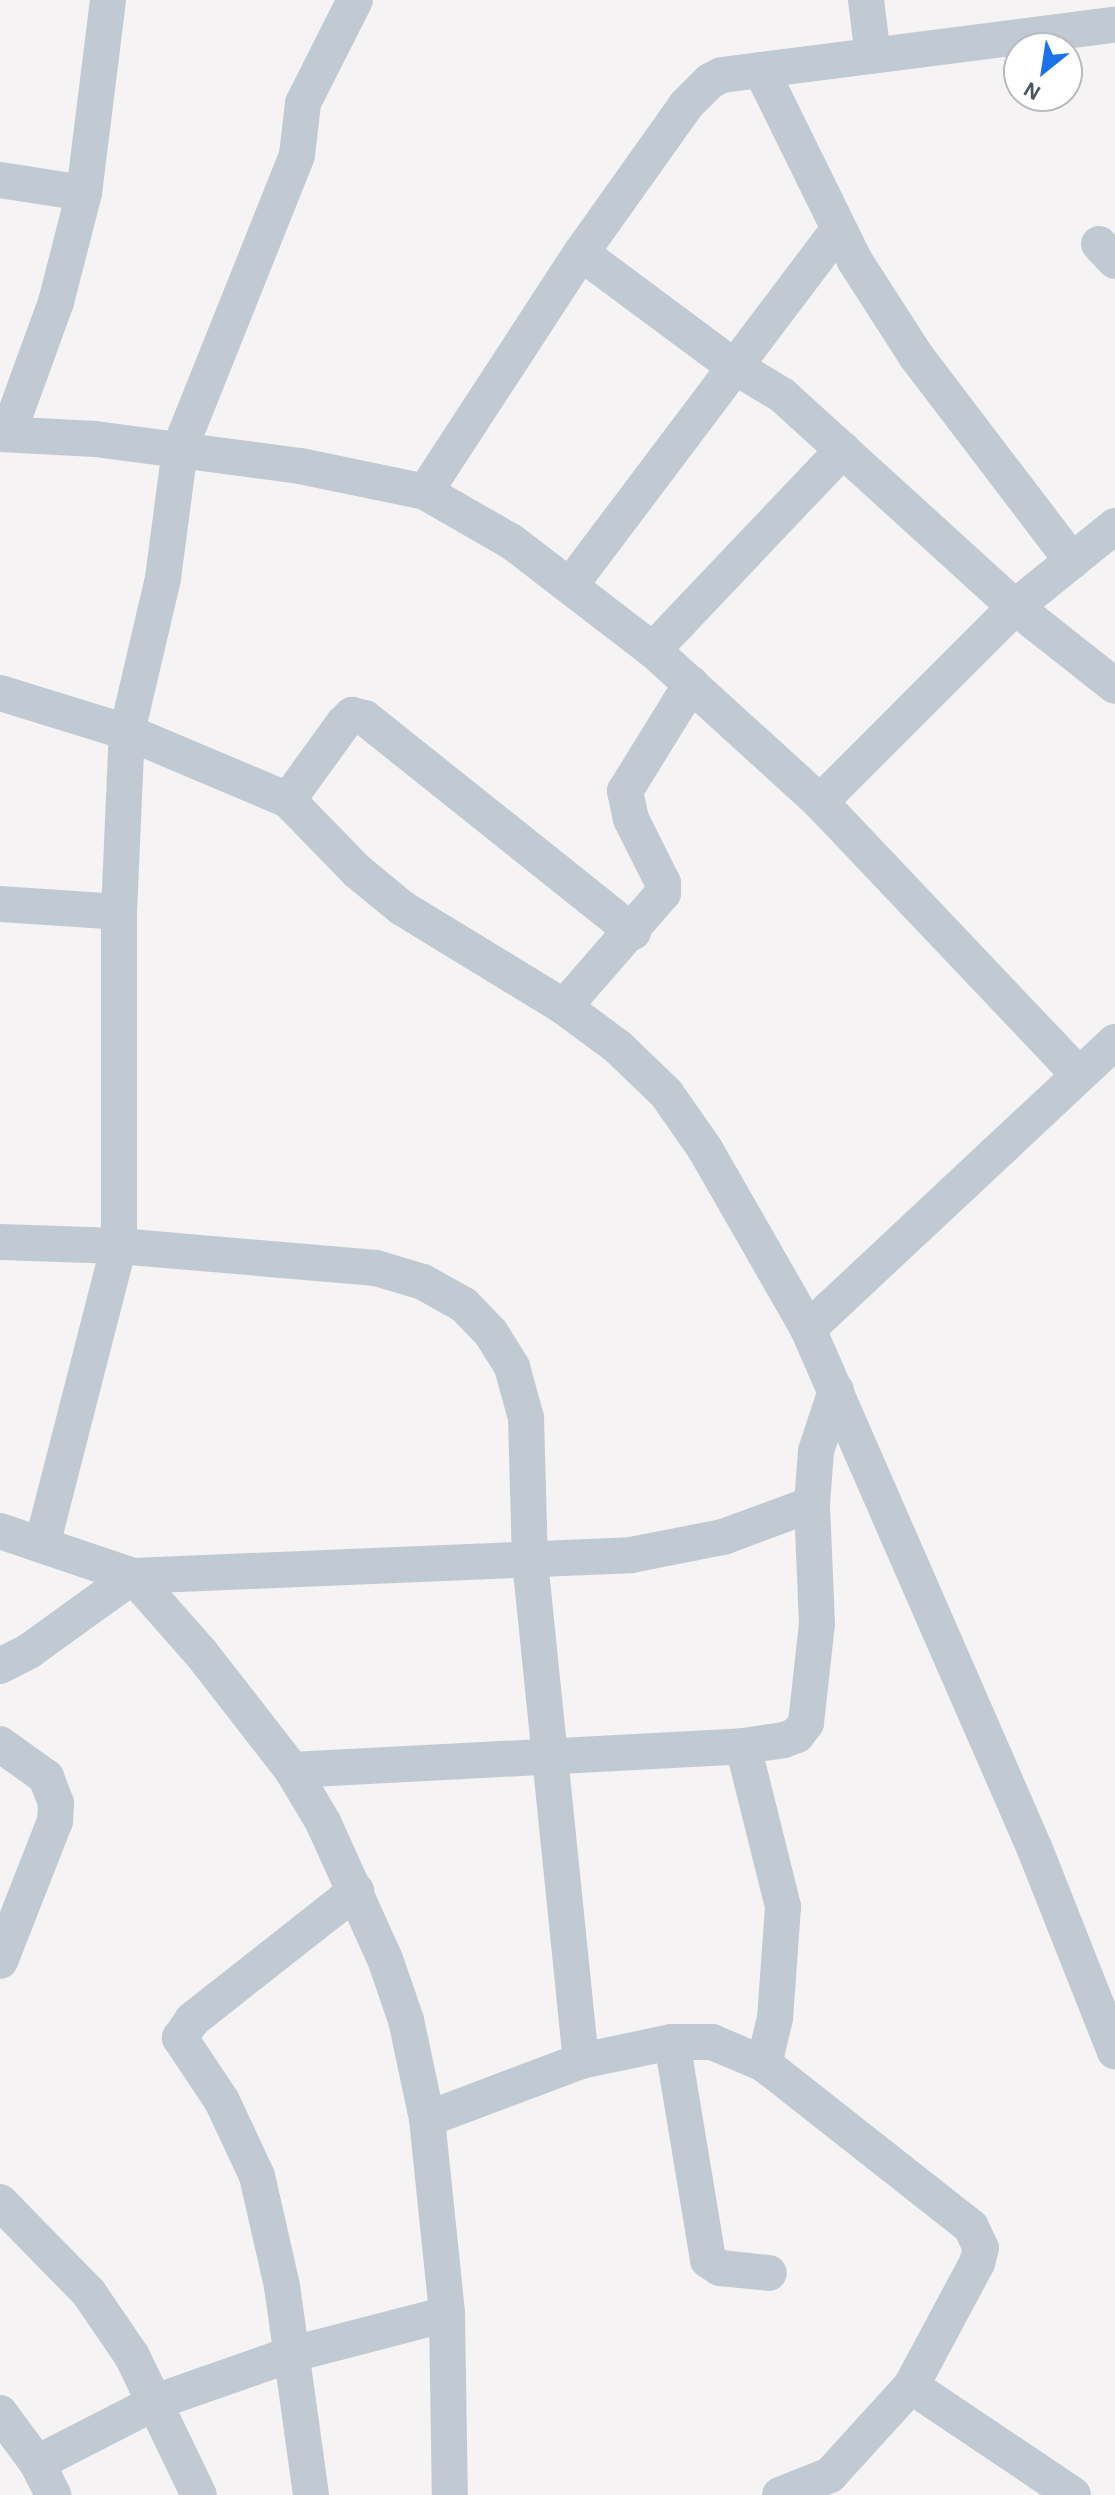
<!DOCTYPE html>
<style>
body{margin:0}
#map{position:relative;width:1115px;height:2495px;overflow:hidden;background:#f5f3f3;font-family:"Alegreya Sans",sans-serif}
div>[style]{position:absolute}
.minor>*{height:36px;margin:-18px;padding:0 18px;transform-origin:18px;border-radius:18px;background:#c1cad2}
span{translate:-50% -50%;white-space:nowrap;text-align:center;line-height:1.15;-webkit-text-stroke:6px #fff;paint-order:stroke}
.north{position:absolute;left:1003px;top:32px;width:80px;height:80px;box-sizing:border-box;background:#fff;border:2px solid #b7bbc0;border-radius:50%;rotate:210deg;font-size:22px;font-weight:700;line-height:32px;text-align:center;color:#4a5661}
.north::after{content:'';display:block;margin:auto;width:28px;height:36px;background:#1a73e8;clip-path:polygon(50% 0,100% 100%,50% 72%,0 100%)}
</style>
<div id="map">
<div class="minor">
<i style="left:866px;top:0;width:56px;rotate:82.9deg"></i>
<i style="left:761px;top:70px;width:213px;rotate:63.8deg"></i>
<i style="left:855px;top:261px;width:113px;rotate:57.3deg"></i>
<i style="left:916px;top:356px;width:258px;rotate:52.7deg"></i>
<i style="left:0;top:180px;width:85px;rotate:8.8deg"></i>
<i style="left:1099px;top:244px;width:23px;rotate:47deg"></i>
<i style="left:581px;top:253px;width:188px;rotate:36.6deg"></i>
<i style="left:732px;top:365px;width:58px;rotate:31deg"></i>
<i style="left:782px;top:395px;width:315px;rotate:42.3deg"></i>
<i style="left:1015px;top:607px;width:276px;rotate:135deg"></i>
<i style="left:0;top:434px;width:95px;rotate:3deg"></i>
<i style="left:95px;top:439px;width:207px;rotate:7.5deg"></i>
<i style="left:300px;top:466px;width:128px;rotate:11.7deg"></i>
<i style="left:425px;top:492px;width:100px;rotate:29.9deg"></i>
<i style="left:512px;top:542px;width:178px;rotate:37.5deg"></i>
<i style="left:653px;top:650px;width:226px;rotate:42.3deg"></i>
<i style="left:820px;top:802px;width:376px;rotate:46.5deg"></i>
<i style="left:8px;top:434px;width:140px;rotate:-70deg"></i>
<i style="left:56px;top:302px;width:113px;rotate:-75.6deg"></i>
<i style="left:84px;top:193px;width:194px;rotate:-82.9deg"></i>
<i style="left:425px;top:492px;width:285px;rotate:-56.9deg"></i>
<i style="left:581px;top:253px;width:181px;rotate:-54.6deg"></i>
<i style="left:686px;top:105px;width:34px;rotate:-45deg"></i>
<i style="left:710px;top:81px;width:13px;rotate:-27deg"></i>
<i style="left:722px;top:75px;width:396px;rotate:-7.3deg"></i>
<i style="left:1115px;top:526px;width:129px;rotate:141deg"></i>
<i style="left:1015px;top:607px;width:127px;rotate:38.3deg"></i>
<i style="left:572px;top:583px;width:441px;rotate:-53deg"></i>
<i style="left:653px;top:650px;width:276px;rotate:-46.5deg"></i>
<i style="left:0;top:693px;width:133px;rotate:17.1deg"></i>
<i style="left:127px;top:732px;width:175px;rotate:22.9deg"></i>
<i style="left:288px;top:800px;width:99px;rotate:45.8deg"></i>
<i style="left:357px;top:871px;width:58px;rotate:39.4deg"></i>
<i style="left:402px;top:908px;width:190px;rotate:31.4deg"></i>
<i style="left:564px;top:1007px;width:67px;rotate:36.5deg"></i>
<i style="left:618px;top:1047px;width:66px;rotate:43.8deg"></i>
<i style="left:666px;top:1093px;width:68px;rotate:55.1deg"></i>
<i style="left:705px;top:1149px;width:207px;rotate:60.2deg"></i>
<i style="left:808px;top:1329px;width:565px;rotate:66.43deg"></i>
<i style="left:1034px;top:1847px;width:220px;rotate:68.4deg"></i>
<i style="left:288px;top:800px;width:94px;rotate:-54.1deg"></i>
<i style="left:343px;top:724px;width:13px;rotate:-45deg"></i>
<i style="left:352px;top:715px;width:13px;rotate:13deg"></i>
<i style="left:365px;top:718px;width:343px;rotate:38.6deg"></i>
<i style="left:0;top:904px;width:119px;rotate:3.8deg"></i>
<i style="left:119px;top:912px;width:180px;rotate:-87.5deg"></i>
<i style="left:127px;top:732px;width:158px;rotate:-76.8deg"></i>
<i style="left:163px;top:578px;width:131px;rotate:-82.5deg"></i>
<i style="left:180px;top:448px;width:315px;rotate:-68.2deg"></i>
<i style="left:297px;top:155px;width:52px;rotate:-83.4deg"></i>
<i style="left:303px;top:103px;width:115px;rotate:-63.2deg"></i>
<i style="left:564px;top:1007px;width:151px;rotate:-49deg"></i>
<i style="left:663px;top:893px;width:10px;rotate:-90deg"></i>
<i style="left:663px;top:883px;width:72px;rotate:-116.6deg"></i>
<i style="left:631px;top:819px;width:29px;rotate:-102deg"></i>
<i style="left:625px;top:791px;width:126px;rotate:-58.3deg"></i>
<i style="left:0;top:1242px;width:119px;rotate:1.9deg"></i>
<i style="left:119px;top:1246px;width:258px;rotate:4.9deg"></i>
<i style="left:376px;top:1268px;width:49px;rotate:16.6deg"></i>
<i style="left:423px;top:1282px;width:47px;rotate:29.3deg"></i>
<i style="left:464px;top:1305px;width:39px;rotate:46deg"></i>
<i style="left:491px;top:1333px;width:40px;rotate:58deg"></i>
<i style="left:512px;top:1367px;width:53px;rotate:74.6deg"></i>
<i style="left:526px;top:1418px;width:143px;rotate:88.4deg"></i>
<i style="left:530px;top:1561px;width:503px;rotate:84.18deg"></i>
<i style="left:808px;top:1329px;width:420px;rotate:-43.1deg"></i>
<i style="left:0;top:1531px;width:140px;rotate:18.7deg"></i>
<i style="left:133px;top:1576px;width:498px;rotate:-2.4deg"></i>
<i style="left:631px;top:1555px;width:94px;rotate:-11.1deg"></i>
<i style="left:723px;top:1537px;width:95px;rotate:-20.3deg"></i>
<i style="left:812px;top:1504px;width:53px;rotate:-85.7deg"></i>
<i style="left:816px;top:1451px;width:64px;rotate:-71.8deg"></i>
<i style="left:42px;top:1545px;width:309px;rotate:-75.6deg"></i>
<i style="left:119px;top:1246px;width:334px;rotate:-90deg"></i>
<i style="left:133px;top:1576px;width:103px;rotate:48.6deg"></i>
<i style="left:201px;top:1653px;width:148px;rotate:52.1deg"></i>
<i style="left:292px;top:1770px;width:61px;rotate:59.2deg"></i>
<i style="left:323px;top:1822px;width:150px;rotate:65.7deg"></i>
<i style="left:385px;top:1959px;width:65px;rotate:71deg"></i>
<i style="left:406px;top:2020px;width:101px;rotate:78deg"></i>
<i style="left:427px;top:2119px;width:196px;rotate:84.1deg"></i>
<i style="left:447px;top:2314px;width:181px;rotate:89.1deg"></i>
<i style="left:0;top:1666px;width:33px;rotate:-27deg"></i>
<i style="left:29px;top:1651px;width:128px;rotate:-35.8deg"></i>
<i style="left:0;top:1744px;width:57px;rotate:35.7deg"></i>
<i style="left:46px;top:1777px;width:28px;rotate:69deg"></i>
<i style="left:56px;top:1803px;width:18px;rotate:93deg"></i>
<i style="left:55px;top:1821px;width:150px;rotate:111.4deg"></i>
<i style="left:743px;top:1746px;width:41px;rotate:-8.3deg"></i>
<i style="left:784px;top:1740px;width:14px;rotate:-21deg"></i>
<i style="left:797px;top:1735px;width:15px;rotate:-53deg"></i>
<i style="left:806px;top:1723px;width:100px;rotate:-83.7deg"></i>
<i style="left:817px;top:1624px;width:120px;rotate:-92.4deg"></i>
<i style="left:292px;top:1770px;width:452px;rotate:-3deg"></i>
<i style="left:743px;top:1746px;width:166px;rotate:76deg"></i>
<i style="left:783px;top:1907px;width:111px;rotate:94.1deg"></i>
<i style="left:775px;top:2018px;width:47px;rotate:103.4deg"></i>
<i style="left:672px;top:2042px;width:221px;rotate:80.6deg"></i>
<i style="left:708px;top:2260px;width:14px;rotate:34deg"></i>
<i style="left:720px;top:2268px;width:49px;rotate:5.8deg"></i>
<i style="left:427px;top:2119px;width:165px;rotate:-20.6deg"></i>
<i style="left:581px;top:2061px;width:93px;rotate:-11.8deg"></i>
<i style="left:672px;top:2042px;width:40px"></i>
<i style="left:712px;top:2042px;width:56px;rotate:22.9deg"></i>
<i style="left:764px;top:2064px;width:263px;rotate:38.2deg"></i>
<i style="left:971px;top:2227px;width:23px;rotate:65deg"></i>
<i style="left:981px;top:2248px;width:16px;rotate:105deg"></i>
<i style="left:977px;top:2263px;width:140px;rotate:118.2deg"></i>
<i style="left:911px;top:2386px;width:195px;rotate:33.9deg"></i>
<i style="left:0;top:2202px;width:127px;rotate:45.6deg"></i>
<i style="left:89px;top:2293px;width:76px;rotate:55.7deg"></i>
<i style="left:132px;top:2356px;width:154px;rotate:64.3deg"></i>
<i style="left:0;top:2413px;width:62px;rotate:53.5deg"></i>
<i style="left:37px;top:2463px;width:36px;rotate:63deg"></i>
<i style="left:37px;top:2463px;width:136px;rotate:-27.1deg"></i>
<i style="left:158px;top:2401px;width:139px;rotate:-19.3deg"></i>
<i style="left:289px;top:2355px;width:163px;rotate:-14.5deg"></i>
<i style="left:311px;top:2495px;width:211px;rotate:-97.9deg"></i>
<i style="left:282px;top:2286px;width:113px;rotate:-102.8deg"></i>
<i style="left:257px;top:2176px;width:83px;rotate:-115deg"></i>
<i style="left:222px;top:2101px;width:76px;rotate:-123.7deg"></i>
<i style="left:180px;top:2038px;width:22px;rotate:-56deg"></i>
<i style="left:192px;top:2020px;width:209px;rotate:-38.2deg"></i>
<i style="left:780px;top:2495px;width:54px;rotate:-21.8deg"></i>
<i style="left:830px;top:2475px;width:120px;rotate:-47.7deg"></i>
</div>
<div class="north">N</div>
</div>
